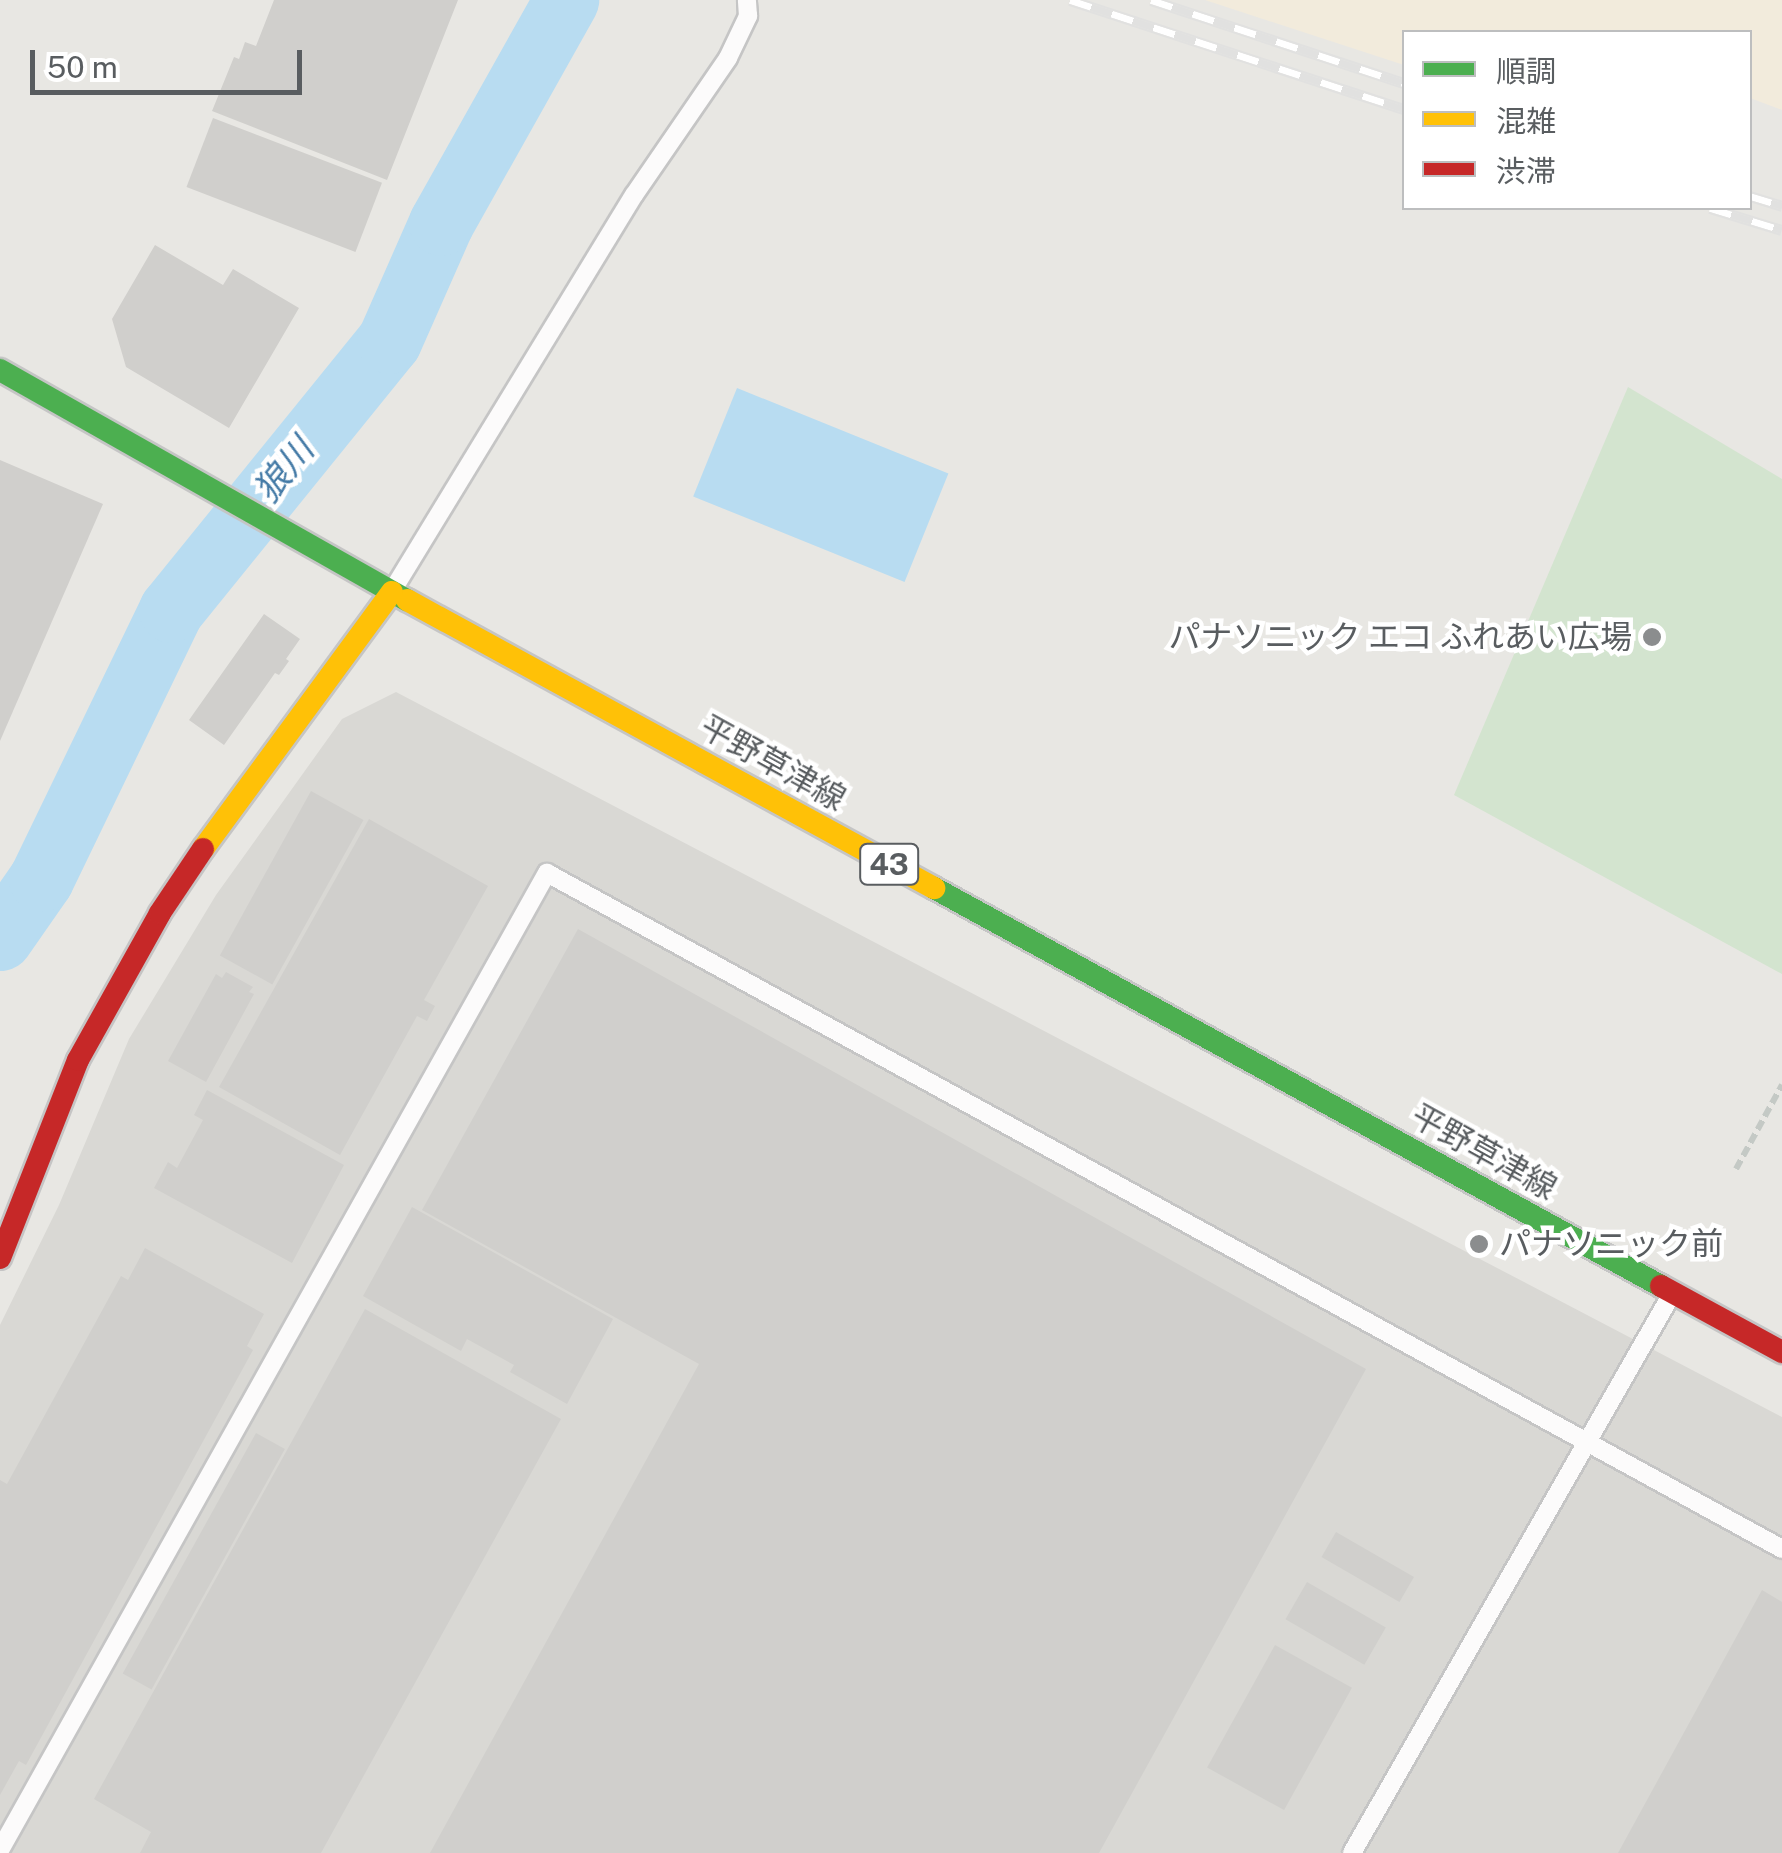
<!DOCTYPE html>
<meta charset="utf-8">
<style>
body{margin:0}
#map{position:relative;width:1782px;height:1853px;overflow:hidden;background:#e8e7e3;font-family:"Public Sans","Noto Sans JP",sans-serif}
div>[style]{position:absolute}
.commercial>*{inset:0;background:#f2ebdc}
.industrial>*{inset:0;background:#d9d8d4}
.green>*{inset:0;background:#d3e4cf}
.water>*{inset:0;background:#b8dcf1;transform-origin:0 0}
.river>*{height:65px;margin:-32.5px;padding:0 32.5px;transform-origin:32.5px;border-radius:32.5px;background:#b8dcf1}
.building>*{inset:0;background:#d0cfcc;transform-origin:0 0}
.path>*{height:6px;margin-top:-3px;transform-origin:0;background:repeating-linear-gradient(90deg,#c4c9c5 0 10px,transparent 0 15px)}
.roads{filter:drop-shadow(2px 0 #c5c5c5) drop-shadow(-2px 0 #c5c5c5) drop-shadow(0 2px #c5c5c5) drop-shadow(0 -2px #c5c5c5)}
.lane>*{height:18px;margin:-9px;padding:0 9px;transform-origin:9px;border-radius:9px;background:#fcfbfb}
.fast>*{height:22px;margin:-11px;padding:0 11px;transform-origin:11px;border-radius:11px;background:#4caf50}
.slow>*{height:22px;margin:-11px;padding:0 11px;transform-origin:11px;border-radius:11px;background:#ffc107}
.jam>*{height:22px;margin:-11px;padding:0 11px;transform-origin:11px;border-radius:11px;background:#c62828}
.rail>*{height:11px;margin-top:-5.5px;transform-origin:0;background:repeating-linear-gradient(90deg,#fff 0 22px,#e1e1e0 0 44px);box-sizing:border-box;border-block:2px solid #e1e1e0}
.dots>*{width:28px;height:28px;translate:-50% -50%;box-sizing:border-box;border:5px solid #fff;border-radius:50%}
span{translate:-50% -50%;white-space:nowrap;text-align:center;line-height:1.15;-webkit-text-stroke:9px #fff;paint-order:stroke}
.shield-label span{padding:2px 8px;background:#fff;border:2px solid;border-radius:8px;-webkit-text-stroke-width:0}
.shield-label{font-size:30px;color:#595d60;font-weight:700}
.poi-label{font-size:32px;color:#595d60}
.right{translate:-100% -50%;text-align:right}
.left{translate:0 -50%;text-align:left}
.street-label{font-size:32px;color:#595d60}
.water-label{font-size:35px;color:#447aa6;font-style:italic}
.legend{position:absolute;left:1402px;top:30px;width:350px;height:180px;box-sizing:border-box;background:#fff;border:2px solid #bdbebf;margin:0;padding:12px 18px;list-style:none;font-size:30px;color:#595d60}
.legend li{display:flex;align-items:center;gap:20px;height:50px}
.legend b{width:50px;border:2px solid #bdbebf}
.scale{position:absolute;left:30px;top:50px;width:272px;height:45px;box-sizing:border-box;border:5px solid #595d60;border-top:0;padding-left:12px;font-size:30px;line-height:35px;white-space:nowrap;color:#595d60;-webkit-text-stroke:8px #fff;paint-order:stroke}
</style>
<div id="map">
<div class="commercial">
<i style="clip-path:polygon(1205px 0,1782px 0,1782px 110px,1750px 98px,1750px 32px,1404px 32px,1404px 65px)"></i>
</div>
<div class="industrial">
<i style="clip-path:polygon(396px 692px,1782px 1417px,1782px 1853px,0 1853px,0 1325px,59px 1205px,129px 1039px,216px 895px,342px 719px)"></i>
</div>
<div class="green">
<i style="clip-path:polygon(1628px 387px,1782px 479px,1782px 974px,1454px 795px)"></i>
</div>
<div class="water">
<i style="left:737px;top:388px;width:228px;height:117px;rotate:22deg"></i>
</div>
<div class="river">
<i style="left:0;top:938px;width:72px;rotate:-55.2deg"></i>
<i style="left:41px;top:879px;width:299px;rotate:-64.2deg"></i>
<i style="left:171px;top:610px;width:346px;rotate:-51deg"></i>
<i style="left:389px;top:341px;width:129px;rotate:-66.2deg"></i>
<i style="left:441px;top:223px;width:256px;rotate:-60.7deg"></i>
</div>
<div class="building">
<i style="clip-path:polygon(274px 0,458px 0,387px 180px,212px 111px,234px 57px,239px 59px,245px 42px,256px 46px)"></i>
<i style="left:213px;top:118px;width:181px;height:74px;rotate:21deg"></i>
<i style="clip-path:polygon(155px 245px,223px 285px,233px 269px,299px 308px,229px 428px,126px 367px,112px 319px)"></i>
<i style="clip-path:polygon(0 460px,103px 504px,0 741px)"></i>
<i style="clip-path:polygon(264px 614px,300px 639px,286px 659px,289px 661px,279px 675px,275px 673px,224px 745px,189px 720px)"></i>
<i style="left:311px;top:791px;width:60px;height:188px;rotate:29deg"></i>
<i style="clip-path:polygon(369px 819px,488px 886px,424px 1000px,435px 1006px,427px 1021px,417px 1016px,340px 1155px,219px 1087px)"></i>
<i style="clip-path:polygon(578px 929px,1366px 1369px,1099px 1853px,430px 1853px,699px 1364px,422px 1210px)"></i>
<i style="clip-path:polygon(226px 972px,253px 987px,249px 992px,254px 994px,206px 1082px,168px 1061px,216px 974px,222px 978px)"></i>
<i style="clip-path:polygon(207px 1090px,344px 1165px,292px 1263px,154px 1188px,168px 1162px,177px 1168px,203px 1120px,194px 1115px)"></i>
<i style="clip-path:polygon(412px 1207px,613px 1319px,567px 1404px,510px 1372px,514px 1365px,467px 1339px,461px 1351px,363px 1296px)"></i>
<i style="clip-path:polygon(145px 1248px,264px 1314px,247px 1346px,253px 1350px,26px 1765px,19px 1761px,0 1795px,0 1480px,7px 1484px,121px 1276px,128px 1280px)"></i>
<i style="clip-path:polygon(365px 1309px,561px 1419px,321px 1853px,140px 1853px,151px 1832px,94px 1799px)"></i>
<i style="left:256px;top:1433px;width:33px;height:275px;rotate:29deg"></i>
<i style="left:1336px;top:1532px;width:90px;height:29px;rotate:30deg"></i>
<i style="left:1307px;top:1582px;width:91px;height:43px;rotate:30deg"></i>
<i style="clip-path:polygon(1762px 1590px,1782px 1602px,1782px 1853px,1618px 1853px)"></i>
<i style="left:1275px;top:1645px;width:88px;height:140px;rotate:29deg"></i>
</div>
<div class="path">
<i style="left:1736px;top:1169px;width:96px;rotate:-61.3deg"></i>
</div>
<div class="roads">
<div class="lane">
<i style="left:394px;top:588px;width:460px;rotate:-58.6deg"></i>
<i style="left:634px;top:195px;width:166px;rotate:-55.5deg"></i>
<i style="left:728px;top:58px;width:47px;rotate:-64.5deg"></i>
<i style="left:748px;top:16px;width:16px;rotate:-94deg"></i>
<i style="left:0;top:1850px;width:1120px;rotate:-60.76deg"></i>
<i style="left:547px;top:873px;width:1408px;rotate:28.69deg"></i>
<i style="left:1352px;top:1853px;width:641px;rotate:-60.23deg"></i>
</div>
<div class="fast">
<i style="left:0;top:370px;width:467px;rotate:29.5deg"></i>
<i style="left:934px;top:888px;width:829px;rotate:28.7deg"></i>
</div>
<div class="slow">
<i style="left:407px;top:600px;width:601px;rotate:28.66deg"></i>
<i style="left:203px;top:849px;width:319px;rotate:-53.7deg"></i>
</div>
<div class="jam">
<i style="left:0;top:1258px;width:213px;rotate:-68.5deg"></i>
<i style="left:78px;top:1060px;width:168px;rotate:-60.8deg"></i>
<i style="left:160px;top:913px;width:77px;rotate:-56.1deg"></i>
<i style="left:1661px;top:1286px;width:138px;rotate:28.6deg"></i>
</div>
</div>
<div class="rail">
<i style="left:1070px;top:0;width:351px;rotate:18.1deg"></i>
<i style="left:1151px;top:0;width:266px;rotate:18.2deg"></i>
<i style="left:1750px;top:196px;width:34px;rotate:17deg"></i>
<i style="left:1710px;top:208px;width:75px;rotate:17deg"></i>
</div>
<div class="dots">
<i style="left:1652px;top:637px;background:#8b8d8e"></i>
<i style="left:1479px;top:1244px;background:#8b8d8e"></i>
</div>
<div class="shield-label">
<span style="left:889px;top:864px">43</span>
</div>
<div class="poi-label">
<span class="right" style="left:1632px;top:637px">パナソニック エコ ふれあい広場</span>
<span class="left" style="left:1499px;top:1244px">パナソニック前</span>
</div>
<div class="street-label">
<span style="left:773px;top:763px;rotate:29deg">平野草津線</span>
<span style="left:1484px;top:1152px;rotate:29deg">平野草津線</span>
</div>
<div class="water-label">
<span style="left:284px;top:470px;rotate:-51deg">狼川</span>
</div>
<ul class="legend">
<li><b style="height:12px;background:#4caf50"></b>順調</li>
<li><b style="height:12px;background:#ffc107"></b>混雑</li>
<li><b style="height:12px;background:#c62828"></b>渋滞</li>
</ul>
<div class="scale">50 m</div>
</div>
